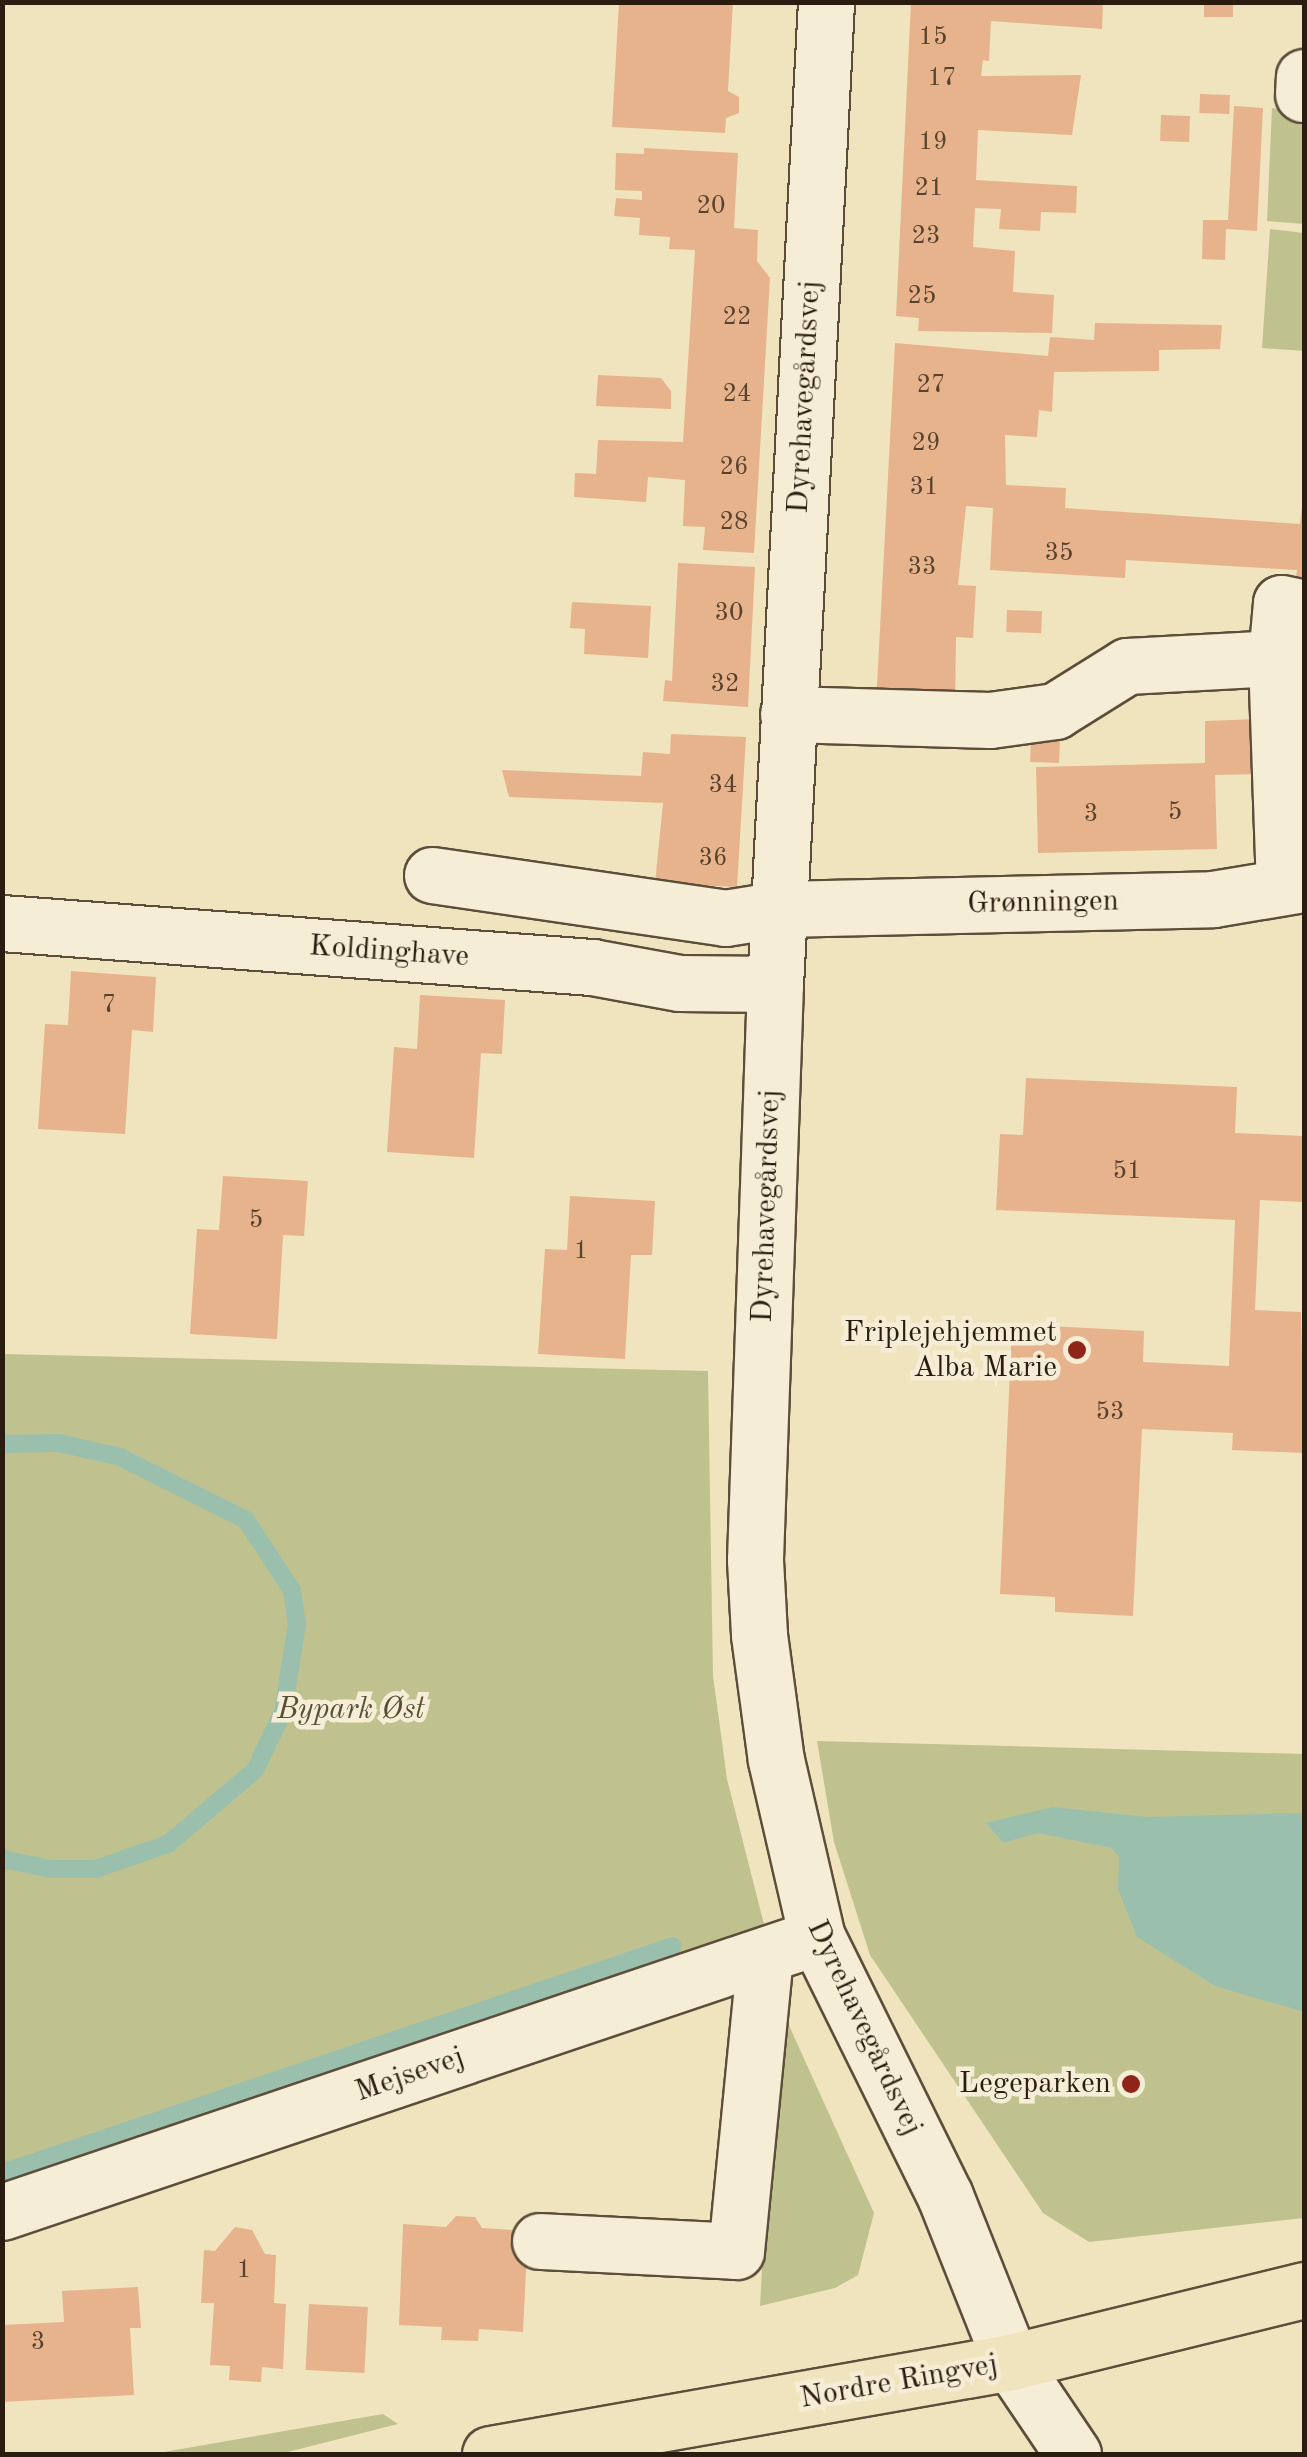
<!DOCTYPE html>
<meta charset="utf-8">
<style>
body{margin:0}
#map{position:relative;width:1307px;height:2457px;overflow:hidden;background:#f0e4be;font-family:"Old Standard TT",serif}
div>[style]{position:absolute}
.green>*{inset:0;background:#bfc28e}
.water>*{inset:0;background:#9bbfad}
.stream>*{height:18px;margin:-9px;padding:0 9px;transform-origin:9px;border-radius:9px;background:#9bbfad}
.building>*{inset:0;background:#e6b38c;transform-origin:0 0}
.roads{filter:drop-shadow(2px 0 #5c4e3b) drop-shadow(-2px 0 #5c4e3b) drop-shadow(0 2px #5c4e3b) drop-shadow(0 -2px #5c4e3b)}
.minor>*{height:55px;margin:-27.5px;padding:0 27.5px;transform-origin:27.5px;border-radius:27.5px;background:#f5edd5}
.major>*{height:55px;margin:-27.5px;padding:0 27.5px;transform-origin:27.5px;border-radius:27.5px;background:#f0e4be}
.dots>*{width:28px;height:28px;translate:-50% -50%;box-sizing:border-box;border:5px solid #f5edd5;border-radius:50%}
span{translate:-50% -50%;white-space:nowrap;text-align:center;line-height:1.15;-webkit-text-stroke:9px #f5edd5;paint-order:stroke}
.number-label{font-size:25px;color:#59422e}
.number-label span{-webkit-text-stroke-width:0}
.street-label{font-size:30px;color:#2a1c0f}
.poi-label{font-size:30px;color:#2a1c0f}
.right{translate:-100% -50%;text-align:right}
.park-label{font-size:30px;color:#574e35;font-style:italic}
.frame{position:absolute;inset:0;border:5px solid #2a1c0f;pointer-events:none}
</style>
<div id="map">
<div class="green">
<i style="clip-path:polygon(1272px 108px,1304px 113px,1304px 224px,1267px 221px)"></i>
<i style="clip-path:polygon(1270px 229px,1304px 233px,1304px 351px,1262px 348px)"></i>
<i style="clip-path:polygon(3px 1354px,708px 1371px,713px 1676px,727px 1779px,768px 1940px,3px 2186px)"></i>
<i style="clip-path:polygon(817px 1741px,1304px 1754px,1304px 2218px,1089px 2242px,1043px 2213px,870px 1955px,834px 1842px)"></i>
<i style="clip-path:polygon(777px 1999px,874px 2213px,858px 2275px,835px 2288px,760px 2306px)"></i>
<i style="clip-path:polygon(383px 2414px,398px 2424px,280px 2454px,152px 2454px)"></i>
</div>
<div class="water">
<i style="clip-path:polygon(1053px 1807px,1147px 1817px,1304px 1813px,1304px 2012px,1215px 1986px,1137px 1937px,1118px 1889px,1119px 1857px,1112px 1848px,1038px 1833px,1003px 1843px,986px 1823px)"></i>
</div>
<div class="stream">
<i style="left:2px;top:1444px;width:57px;rotate:-1deg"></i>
<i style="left:59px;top:1443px;width:63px;rotate:12.9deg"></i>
<i style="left:120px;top:1457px;width:141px;rotate:26.6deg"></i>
<i style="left:246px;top:1520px;width:84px;rotate:56.7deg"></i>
<i style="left:292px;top:1590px;width:34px;rotate:82deg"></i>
<i style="left:297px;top:1624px;width:89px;rotate:99deg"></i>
<i style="left:283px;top:1712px;width:64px;rotate:115.8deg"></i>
<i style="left:255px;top:1770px;width:114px;rotate:139.6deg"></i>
<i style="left:168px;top:1844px;width:76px;rotate:160.9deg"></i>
<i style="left:96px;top:1869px;width:45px;rotate:180deg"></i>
<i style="left:51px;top:1869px;width:50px;rotate:-168.5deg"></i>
<i style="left:2px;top:2173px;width:708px;rotate:-18.69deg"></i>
</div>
<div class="building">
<i style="clip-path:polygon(619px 2px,733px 2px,728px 91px,739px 97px,739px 113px,726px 118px,725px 133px,612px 127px)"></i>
<i style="clip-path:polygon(911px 2px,1103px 2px,1102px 29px,991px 21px,989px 61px,983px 60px,981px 76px,1081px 75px,1072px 135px,978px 130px,976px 180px,1077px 186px,1076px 213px,1041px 212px,1040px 231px,999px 229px,1001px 209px,975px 208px,973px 247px,1015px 251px,1013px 292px,1054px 295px,1052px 333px,918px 331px,919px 318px,896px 316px)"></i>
<i style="left:1204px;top:2px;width:29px;height:15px"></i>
<i style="left:1200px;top:94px;width:30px;height:19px;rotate:2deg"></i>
<i style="clip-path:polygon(1234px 106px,1263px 108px,1257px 231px,1226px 229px,1225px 260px,1202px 259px,1203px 220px,1228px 220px)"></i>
<i style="left:1161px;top:115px;width:29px;height:26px;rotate:2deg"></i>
<i style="clip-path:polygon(644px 148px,738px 153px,734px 228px,758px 230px,757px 261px,770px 278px,754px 553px,703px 550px,705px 527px,683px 526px,685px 480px,648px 477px,646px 502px,574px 497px,575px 473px,596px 474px,598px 440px,683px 442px,695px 250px,669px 249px,670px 237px,639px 235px,640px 218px,614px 216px,616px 198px,642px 200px,642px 191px,615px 190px,616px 153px,644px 154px)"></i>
<i style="clip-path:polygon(1095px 323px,1222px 325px,1220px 349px,1159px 350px,1159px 371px,1054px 372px,1052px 412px,1039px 410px,1037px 437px,1005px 435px,1006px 485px,1066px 488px,1065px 508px,1300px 524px,1304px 490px,1304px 577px,1296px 577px,1297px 570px,1126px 560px,1125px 578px,990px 570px,993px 508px,966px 506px,958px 585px,976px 586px,973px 638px,956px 637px,955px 709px,876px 705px,895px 343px,1048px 356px,1050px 337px,1094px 340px)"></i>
<i style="clip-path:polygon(598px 375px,661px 378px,671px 391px,671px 409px,596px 406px)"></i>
<i style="clip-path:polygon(678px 563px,755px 567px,748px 707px,663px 701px,665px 680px,672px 681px)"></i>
<i style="clip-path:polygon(572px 602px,651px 606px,648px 658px,584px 654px,585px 629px,570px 628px)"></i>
<i style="left:1007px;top:610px;width:35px;height:22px;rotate:2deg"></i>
<i style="clip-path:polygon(1259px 719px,1260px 774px,1215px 775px,1217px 849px,1038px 853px,1036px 767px,1205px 763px,1205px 721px)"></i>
<i style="clip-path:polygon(671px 734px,746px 737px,737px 887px,655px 883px,663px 803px,509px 797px,502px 770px,641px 776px,643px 752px,670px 754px)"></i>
<i style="left:1031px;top:737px;width:29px;height:25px;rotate:2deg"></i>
<i style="clip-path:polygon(71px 971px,156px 977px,153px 1032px,132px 1030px,125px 1134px,38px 1129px,45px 1024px,68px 1025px)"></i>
<i style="clip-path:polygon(420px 995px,505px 1000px,502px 1054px,481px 1053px,474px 1158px,387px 1152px,394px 1047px,417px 1049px)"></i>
<i style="clip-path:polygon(1026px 1078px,1237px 1087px,1235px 1133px,1304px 1136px,1304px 1202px,1260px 1200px,1255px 1310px,1301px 1312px,1304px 1453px,1232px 1450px,1233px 1433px,1142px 1429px,1133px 1616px,1055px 1612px,1055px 1597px,1000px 1594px,1012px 1324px,1144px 1331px,1143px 1362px,1229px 1366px,1235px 1220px,996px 1210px,1000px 1134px,1023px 1135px)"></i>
<i style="clip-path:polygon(223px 1176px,308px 1181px,304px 1236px,283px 1235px,277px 1339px,190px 1334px,197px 1229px,219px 1230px)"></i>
<i style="clip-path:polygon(570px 1196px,655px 1201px,652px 1255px,631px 1255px,625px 1359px,538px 1354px,545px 1249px,567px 1250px)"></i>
<i style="clip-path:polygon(456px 2216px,475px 2217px,482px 2228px,528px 2231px,523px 2332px,479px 2329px,478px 2341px,441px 2340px,442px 2327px,399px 2325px,403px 2224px,446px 2227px)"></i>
<i style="clip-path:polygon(235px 2227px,252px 2230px,265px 2254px,276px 2255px,274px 2303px,286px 2304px,283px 2369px,262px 2367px,261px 2382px,229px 2380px,230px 2366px,210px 2365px,214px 2303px,201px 2303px,204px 2250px,215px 2251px)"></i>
<i style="clip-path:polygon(138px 2287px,141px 2328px,130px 2328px,134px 2395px,2px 2402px,2px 2325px,64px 2322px,62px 2291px)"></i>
<i style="left:309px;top:2304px;width:59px;height:66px;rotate:3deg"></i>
</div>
<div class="roads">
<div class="minor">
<i style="left:826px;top:2px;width:983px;rotate:92.97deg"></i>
<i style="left:775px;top:984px;width:576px;rotate:91.99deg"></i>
<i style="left:755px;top:1560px;width:75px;rotate:86.9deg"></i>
<i style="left:759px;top:1635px;width:126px;rotate:82.3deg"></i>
<i style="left:776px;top:1760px;width:182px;rotate:77deg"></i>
<i style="left:817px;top:1937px;width:289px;rotate:63.7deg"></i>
<i style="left:945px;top:2196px;width:179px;rotate:68.3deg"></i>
<i style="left:1011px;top:2362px;width:111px;rotate:56deg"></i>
<i style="left:1303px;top:94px;width:17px;rotate:-87deg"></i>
<i style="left:1276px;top:658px;width:55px;rotate:-84.8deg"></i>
<i style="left:1281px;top:603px;width:24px;rotate:12deg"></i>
<i style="left:788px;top:714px;width:202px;rotate:1.7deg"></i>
<i style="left:990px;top:720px;width:66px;rotate:-7.9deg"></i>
<i style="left:1055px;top:711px;width:85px;rotate:-32deg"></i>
<i style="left:1127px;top:666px;width:149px;rotate:-3.1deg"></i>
<i style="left:1276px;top:658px;width:228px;rotate:88deg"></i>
<i style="left:432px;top:875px;width:296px;rotate:8.3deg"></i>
<i style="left:725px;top:918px;width:57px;rotate:-9.1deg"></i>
<i style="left:781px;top:909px;width:432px;rotate:-1.3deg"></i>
<i style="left:1213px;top:899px;width:92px;rotate:-9.4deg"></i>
<i style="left:2px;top:923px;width:592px;rotate:4.27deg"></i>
<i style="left:592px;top:967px;width:88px;rotate:10.4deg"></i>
<i style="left:679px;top:983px;width:96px;rotate:0.6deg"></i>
<i style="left:2px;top:2212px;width:860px;rotate:-18.65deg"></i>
<i style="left:540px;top:2241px;width:196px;rotate:2.9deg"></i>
<i style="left:736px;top:2251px;width:297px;rotate:-84.4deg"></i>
</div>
<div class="major">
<i style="left:490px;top:2454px;width:529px;rotate:-10.01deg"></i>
<i style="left:1011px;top:2362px;width:302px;rotate:-13.8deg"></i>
</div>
</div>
<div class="dots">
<i style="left:1077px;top:1350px;background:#8f2418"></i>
<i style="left:1131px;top:2084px;background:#8f2418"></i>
</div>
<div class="number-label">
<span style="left:933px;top:38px">15</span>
<span style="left:942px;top:79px">17</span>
<span style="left:933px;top:143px">19</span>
<span style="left:929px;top:189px">21</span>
<span style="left:711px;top:207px">20</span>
<span style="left:926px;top:237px">23</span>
<span style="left:922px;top:297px">25</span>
<span style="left:737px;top:318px">22</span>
<span style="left:931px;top:386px">27</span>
<span style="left:737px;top:395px">24</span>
<span style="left:926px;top:444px">29</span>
<span style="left:734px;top:468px">26</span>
<span style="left:924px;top:488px">31</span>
<span style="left:734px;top:523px">28</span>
<span style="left:1059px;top:554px">35</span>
<span style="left:922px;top:568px">33</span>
<span style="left:729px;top:614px">30</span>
<span style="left:725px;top:685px">32</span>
<span style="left:723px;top:786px">34</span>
<span style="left:1175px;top:813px">5</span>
<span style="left:1091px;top:815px">3</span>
<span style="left:713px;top:859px">36</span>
<span style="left:109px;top:1006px">7</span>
<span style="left:1127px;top:1172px">51</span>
<span style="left:256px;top:1221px">5</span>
<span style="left:581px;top:1252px">1</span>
<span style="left:1110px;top:1413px">53</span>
<span style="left:244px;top:2271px">1</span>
<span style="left:38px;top:2343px">3</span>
</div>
<div class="street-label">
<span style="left:805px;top:397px;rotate:-87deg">Dyrehavegårdsvej</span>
<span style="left:1043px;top:903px;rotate:-1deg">Grønningen</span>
<span style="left:389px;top:952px;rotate:4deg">Koldinghave</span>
<span style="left:767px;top:1206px;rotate:-88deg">Dyrehavegårdsvej</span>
<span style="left:864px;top:2028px;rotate:65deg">Dyrehavegårdsvej</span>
<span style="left:410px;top:2075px;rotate:-19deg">Mejsevej</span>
<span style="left:899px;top:2382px;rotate:-10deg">Nordre Ringvej</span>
</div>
<div class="poi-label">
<span class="right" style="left:1057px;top:1350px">Friplejehjemmet<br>Alba Marie</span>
<span class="right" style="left:1111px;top:2084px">Legeparken</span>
</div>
<div class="park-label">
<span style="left:351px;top:1710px">Bypark Øst</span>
</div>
<div class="frame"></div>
</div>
